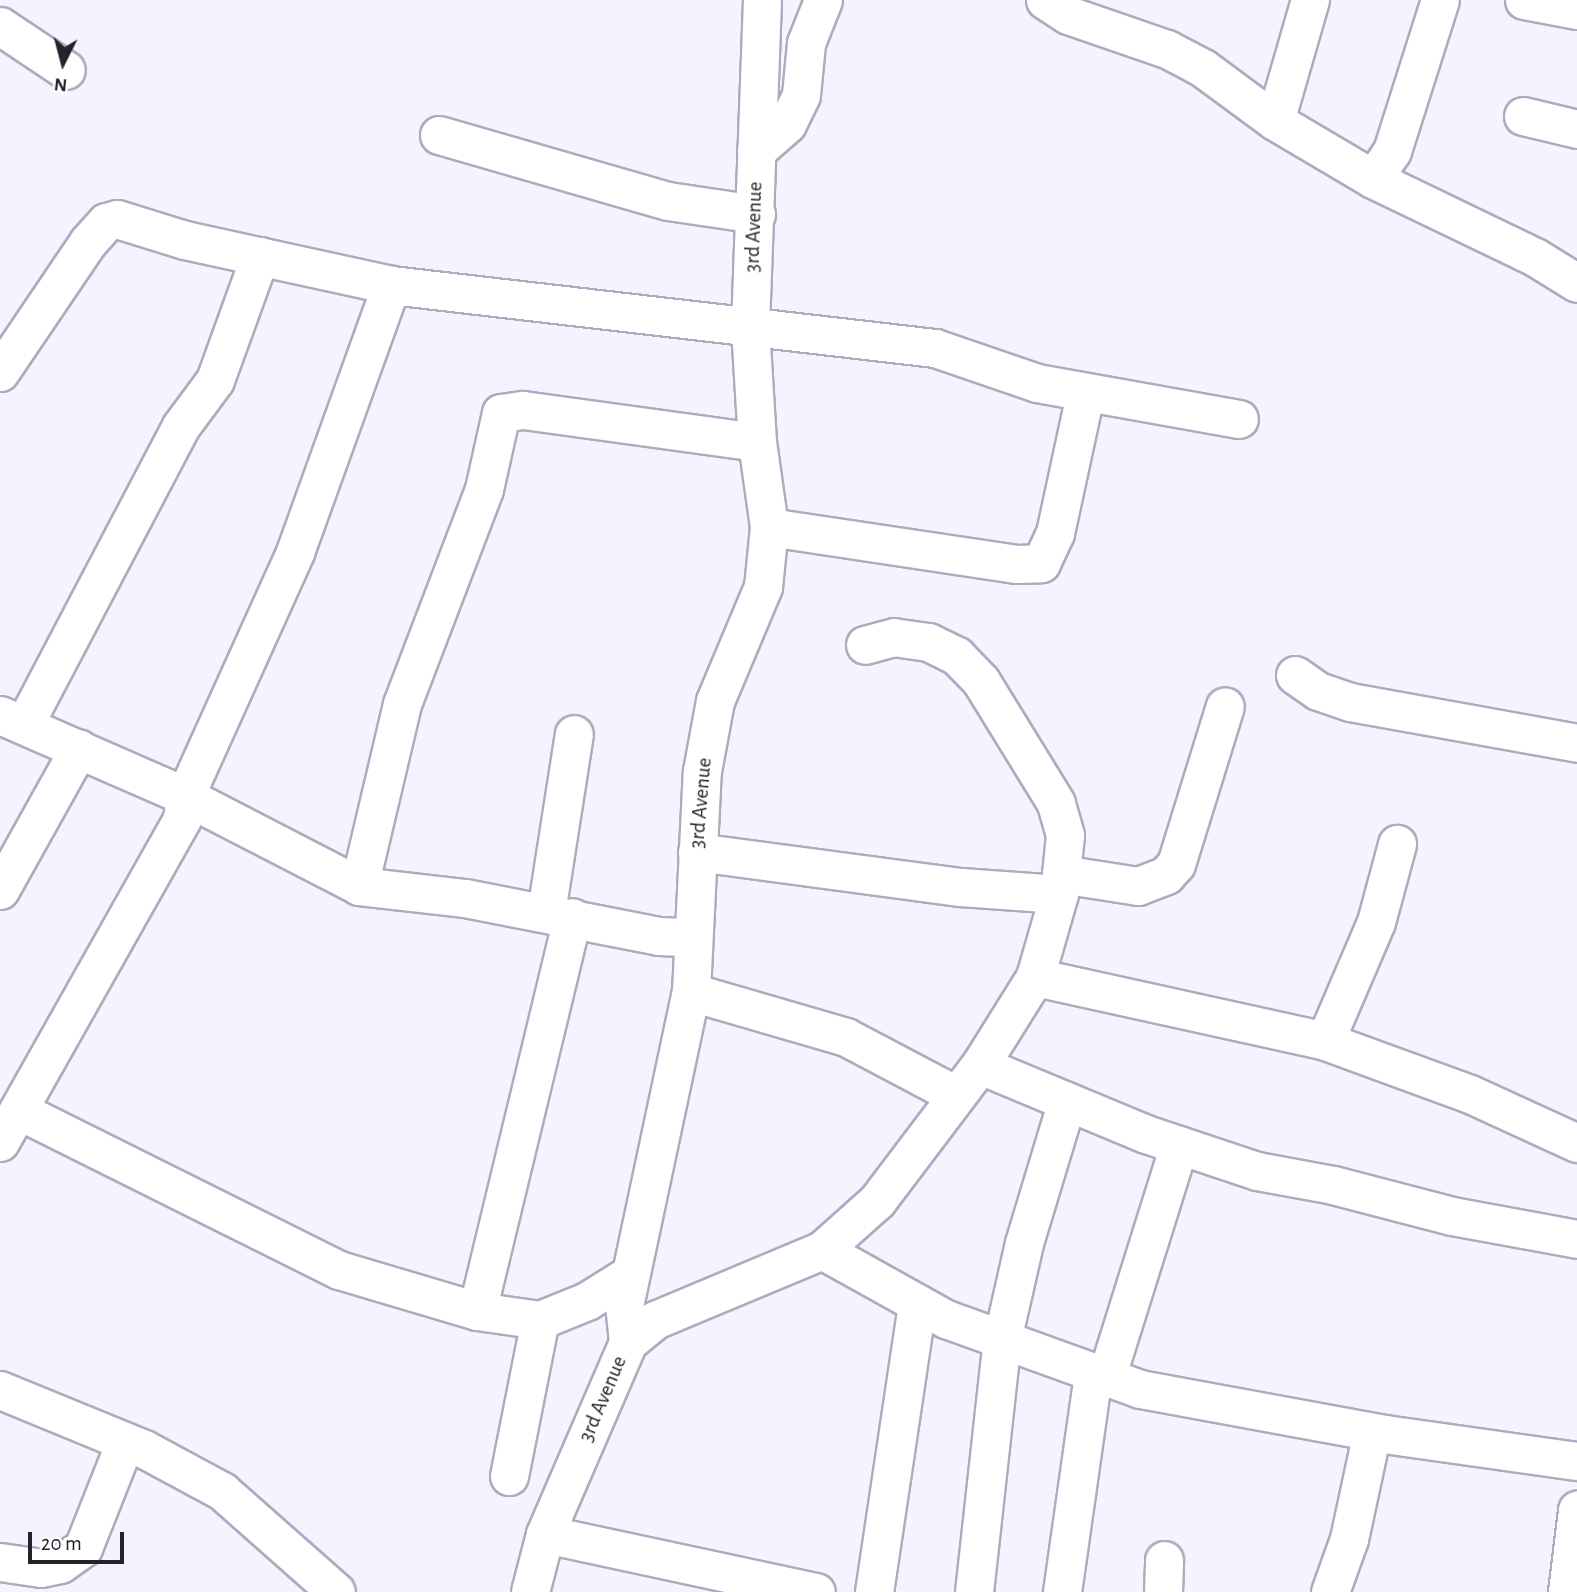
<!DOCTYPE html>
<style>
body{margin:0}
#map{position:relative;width:1577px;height:1592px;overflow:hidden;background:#f5f3fd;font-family:"Alegreya Sans",sans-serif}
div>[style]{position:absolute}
.roads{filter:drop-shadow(2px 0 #aeaac0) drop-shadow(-2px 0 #aeaac0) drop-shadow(0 2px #aeaac0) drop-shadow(0 -2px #aeaac0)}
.minor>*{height:37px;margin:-18.5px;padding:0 18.5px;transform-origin:18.5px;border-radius:18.5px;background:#fff}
span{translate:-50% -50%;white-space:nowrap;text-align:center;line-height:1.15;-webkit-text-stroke:5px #fff;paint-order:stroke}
.street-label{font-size:21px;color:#24222b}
.north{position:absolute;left:28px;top:28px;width:70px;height:70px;-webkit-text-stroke:5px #fff;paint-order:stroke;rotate:186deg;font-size:19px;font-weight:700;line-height:28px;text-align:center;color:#24222b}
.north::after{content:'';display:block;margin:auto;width:24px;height:32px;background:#24222b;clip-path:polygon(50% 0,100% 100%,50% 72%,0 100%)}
.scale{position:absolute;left:28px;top:1532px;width:96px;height:32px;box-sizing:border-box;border:4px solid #24222b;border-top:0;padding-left:9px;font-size:21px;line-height:24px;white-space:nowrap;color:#24222b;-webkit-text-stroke:5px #fff;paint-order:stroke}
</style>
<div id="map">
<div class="roads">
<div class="minor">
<i style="left:1045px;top:0;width:27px;rotate:33deg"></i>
<i style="left:1068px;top:15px;width:105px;rotate:19deg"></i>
<i style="left:1167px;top:49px;width:41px;rotate:27.8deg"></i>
<i style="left:1203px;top:68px;width:89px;rotate:36.4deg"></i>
<i style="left:1275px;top:121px;width:114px;rotate:30.6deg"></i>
<i style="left:1373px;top:179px;width:180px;rotate:25.7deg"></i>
<i style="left:1535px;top:257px;width:49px;rotate:31.8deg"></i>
<i style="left:1524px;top:0;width:54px;rotate:10.7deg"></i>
<i style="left:0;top:26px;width:79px;rotate:33.7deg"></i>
<i style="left:1523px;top:116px;width:56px;rotate:13.5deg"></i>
<i style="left:1275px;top:121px;width:126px;rotate:-73.9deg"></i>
<i style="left:439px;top:135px;width:238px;rotate:16.1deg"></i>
<i style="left:668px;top:201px;width:89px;rotate:8.4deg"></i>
<i style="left:756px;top:151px;width:41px;rotate:-41.1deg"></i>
<i style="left:787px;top:124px;width:32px;rotate:-64deg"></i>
<i style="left:801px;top:95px;width:52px;rotate:-84.5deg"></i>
<i style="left:806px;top:43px;width:46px;rotate:-68.4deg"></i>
<i style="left:1373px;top:179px;width:34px;rotate:-56deg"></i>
<i style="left:1392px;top:151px;width:158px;rotate:-72.4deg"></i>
<i style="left:0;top:372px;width:157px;rotate:-55.9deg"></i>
<i style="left:88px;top:242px;width:27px;rotate:-48deg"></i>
<i style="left:106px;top:222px;width:11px;rotate:-15deg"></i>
<i style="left:117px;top:219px;width:71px;rotate:17.2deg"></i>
<i style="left:185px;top:240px;width:211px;rotate:12.3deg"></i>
<i style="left:391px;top:285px;width:548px;rotate:6.61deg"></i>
<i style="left:935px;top:348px;width:108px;rotate:18.9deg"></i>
<i style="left:1037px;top:383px;width:205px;rotate:10.1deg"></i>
<i style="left:769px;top:527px;width:251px;rotate:8.5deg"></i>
<i style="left:1017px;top:564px;width:24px;rotate:-2deg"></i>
<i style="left:1041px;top:563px;width:33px;rotate:-65deg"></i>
<i style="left:1055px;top:533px;width:142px;rotate:-77.8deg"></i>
<i style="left:1295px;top:675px;width:28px;rotate:35deg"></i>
<i style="left:1318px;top:691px;width:34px;rotate:19deg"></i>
<i style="left:1350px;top:702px;width:231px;rotate:10.2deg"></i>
<i style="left:0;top:715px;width:202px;rotate:23.6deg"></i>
<i style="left:185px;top:796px;width:196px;rotate:27.3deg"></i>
<i style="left:359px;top:886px;width:107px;rotate:6.5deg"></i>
<i style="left:465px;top:898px;width:197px;rotate:11.1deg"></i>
<i style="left:658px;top:936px;width:33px;rotate:2deg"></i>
<i style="left:25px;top:723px;width:335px;rotate:-62.3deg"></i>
<i style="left:181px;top:426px;width:57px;rotate:-53.5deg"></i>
<i style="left:215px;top:380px;width:132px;rotate:-70.1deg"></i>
<i style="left:697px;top:852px;width:266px;rotate:7.6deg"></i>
<i style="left:961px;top:887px;width:98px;rotate:4.1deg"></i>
<i style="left:1061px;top:874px;width:78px;rotate:8.9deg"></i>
<i style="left:1138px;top:886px;width:30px;rotate:-21deg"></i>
<i style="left:1166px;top:875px;width:15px;rotate:-48deg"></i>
<i style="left:1176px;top:864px;width:165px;rotate:-72.8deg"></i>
<i style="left:359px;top:886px;width:187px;rotate:-76.7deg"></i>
<i style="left:402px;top:704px;width:230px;rotate:-69.1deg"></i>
<i style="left:484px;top:489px;width:78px;rotate:-77.4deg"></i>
<i style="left:501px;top:413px;width:22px;rotate:-8deg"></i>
<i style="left:523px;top:410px;width:236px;rotate:7.8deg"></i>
<i style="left:0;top:890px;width:162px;rotate:-60.9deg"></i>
<i style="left:546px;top:912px;width:180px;rotate:-81.1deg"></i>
<i style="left:1035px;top:977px;width:297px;rotate:12.4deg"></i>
<i style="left:1325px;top:1041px;width:154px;rotate:20.1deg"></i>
<i style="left:1470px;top:1094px;width:118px;rotate:24.6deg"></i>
<i style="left:691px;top:992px;width:161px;rotate:16.2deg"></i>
<i style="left:846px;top:1037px;width:124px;rotate:27.8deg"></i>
<i style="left:1325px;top:1041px;width:129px;rotate:-66.8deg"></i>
<i style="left:1376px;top:922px;width:81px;rotate:-74.9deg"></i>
<i style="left:980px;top:1065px;width:180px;rotate:22.6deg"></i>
<i style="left:1146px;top:1134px;width:117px;rotate:18.4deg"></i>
<i style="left:1257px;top:1171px;width:77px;rotate:10.4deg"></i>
<i style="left:1333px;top:1185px;width:123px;rotate:14.6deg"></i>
<i style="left:1452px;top:1216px;width:127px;rotate:10.4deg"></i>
<i style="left:20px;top:1111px;width:356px;rotate:26.5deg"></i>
<i style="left:339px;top:1270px;width:144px;rotate:16.5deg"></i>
<i style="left:477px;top:1311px;width:64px;rotate:8.1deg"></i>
<i style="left:540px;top:1320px;width:51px;rotate:-22deg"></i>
<i style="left:587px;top:1301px;width:51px;rotate:-32.1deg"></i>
<i style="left:0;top:1142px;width:371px;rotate:-60.6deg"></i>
<i style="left:182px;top:819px;width:23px;rotate:-83deg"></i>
<i style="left:185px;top:796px;width:268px;rotate:-65.7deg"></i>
<i style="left:295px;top:552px;width:284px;rotate:-70.2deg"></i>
<i style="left:822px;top:1250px;width:142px;rotate:29.1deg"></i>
<i style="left:946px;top:1319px;width:206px;rotate:19.8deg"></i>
<i style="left:1140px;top:1389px;width:248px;rotate:10.4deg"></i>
<i style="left:1384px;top:1434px;width:195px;rotate:8deg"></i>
<i style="left:477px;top:1311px;width:405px;rotate:-76.4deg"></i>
<i style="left:628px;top:1342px;width:35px;rotate:-39deg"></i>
<i style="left:655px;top:1320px;width:181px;rotate:-22.7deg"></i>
<i style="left:822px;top:1250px;width:74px;rotate:-41.7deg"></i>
<i style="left:877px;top:1201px;width:171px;rotate:-52.9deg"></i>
<i style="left:980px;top:1065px;width:104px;rotate:-58deg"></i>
<i style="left:1035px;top:977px;width:86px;rotate:-73.9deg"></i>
<i style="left:1059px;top:894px;width:59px;rotate:-84.2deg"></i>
<i style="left:1065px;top:835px;width:33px;rotate:-106deg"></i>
<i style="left:1056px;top:803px;width:143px;rotate:-121.6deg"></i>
<i style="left:981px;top:681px;width:35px;rotate:-134deg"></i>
<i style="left:957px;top:656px;width:32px;rotate:-154deg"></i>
<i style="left:928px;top:642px;width:34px;rotate:-172deg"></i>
<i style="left:894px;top:637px;width:30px;rotate:165deg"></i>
<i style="left:1106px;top:1378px;width:244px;rotate:-72.6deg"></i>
<i style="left:0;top:1390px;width:156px;rotate:22.3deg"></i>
<i style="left:144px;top:1449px;width:89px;rotate:28.3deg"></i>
<i style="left:222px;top:1491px;width:152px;rotate:41.5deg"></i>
<i style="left:509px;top:1476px;width:159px;rotate:-78.8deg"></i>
<i style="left:545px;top:1534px;width:277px;rotate:12.1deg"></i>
<i style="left:0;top:1562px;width:41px;rotate:8.3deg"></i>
<i style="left:41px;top:1568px;width:19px;rotate:-12deg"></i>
<i style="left:60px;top:1564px;width:28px;rotate:-35deg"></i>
<i style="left:83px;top:1548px;width:114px;rotate:-68.4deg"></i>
<i style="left:530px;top:1592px;width:60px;rotate:-75.5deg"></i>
<i style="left:545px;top:1534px;width:209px;rotate:-66.6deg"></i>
<i style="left:628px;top:1342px;width:36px;rotate:-96deg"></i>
<i style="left:624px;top:1306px;width:321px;rotate:-78deg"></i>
<i style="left:691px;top:992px;width:221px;rotate:-87.2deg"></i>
<i style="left:702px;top:771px;width:71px;rotate:-79.5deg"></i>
<i style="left:715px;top:701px;width:124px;rotate:-67.2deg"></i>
<i style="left:763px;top:587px;width:60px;rotate:-84.3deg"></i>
<i style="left:769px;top:527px;width:86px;rotate:-98deg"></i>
<i style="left:757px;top:442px;width:115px;rotate:-93.5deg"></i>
<i style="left:750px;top:327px;width:327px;rotate:-87.9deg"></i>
<i style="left:874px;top:1592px;width:292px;rotate:-81.5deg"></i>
<i style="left:974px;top:1592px;width:254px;rotate:-83.7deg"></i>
<i style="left:1002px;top:1340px;width:99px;rotate:-77.2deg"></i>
<i style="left:1024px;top:1243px;width:148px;rotate:-73.2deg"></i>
<i style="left:1062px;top:1592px;width:220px;rotate:-81.9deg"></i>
<i style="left:1163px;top:1592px;width:32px;rotate:-88deg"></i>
<i style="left:1330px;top:1592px;width:56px;rotate:-70.3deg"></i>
<i style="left:1349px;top:1539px;width:109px;rotate:-77.9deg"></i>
<i style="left:1567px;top:1592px;width:83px;rotate:-83deg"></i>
</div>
</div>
<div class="street-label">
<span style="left:754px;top:227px;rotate:-88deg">3rd Avenue</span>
<span style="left:701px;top:803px;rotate:-85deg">3rd Avenue</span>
<span style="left:603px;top:1399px;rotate:-67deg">3rd Avenue</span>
</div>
<div class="north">N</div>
<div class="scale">20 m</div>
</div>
